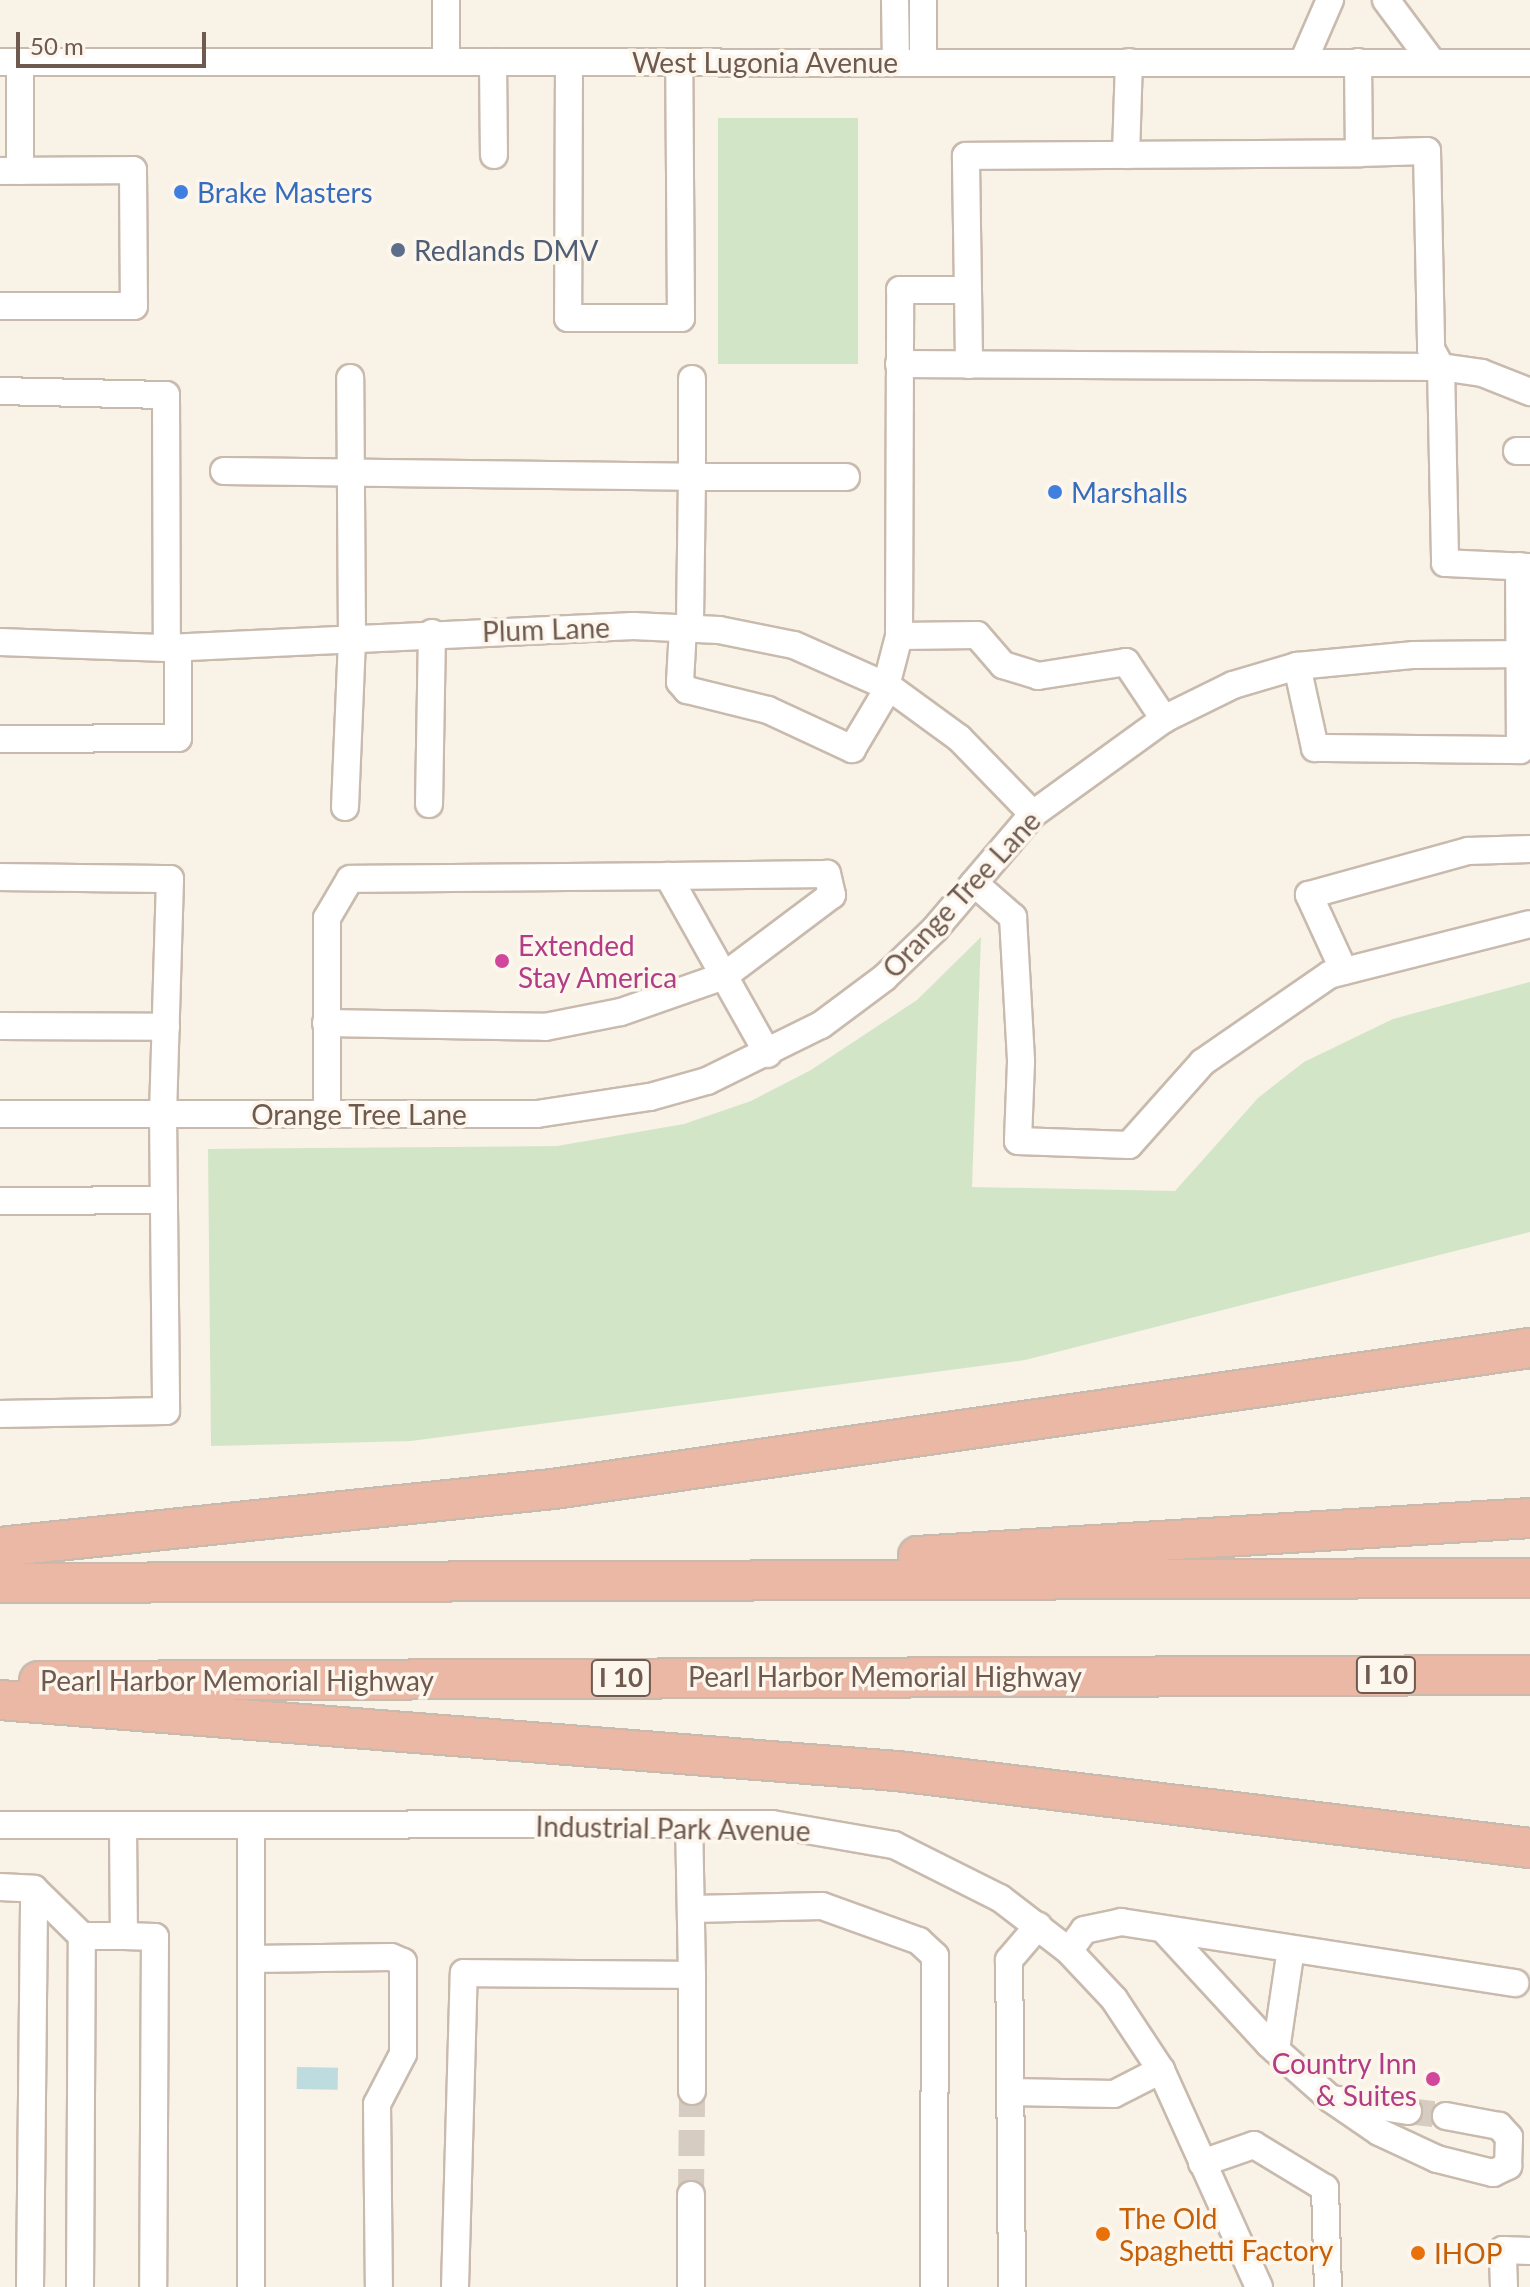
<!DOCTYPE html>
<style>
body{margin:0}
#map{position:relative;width:1530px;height:2287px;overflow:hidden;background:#f9f2e7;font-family:Lato,sans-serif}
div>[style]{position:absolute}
.green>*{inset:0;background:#d3e5c7;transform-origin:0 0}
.water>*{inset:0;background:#bedbe0;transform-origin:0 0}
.minor-tunnel>*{height:26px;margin-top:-13px;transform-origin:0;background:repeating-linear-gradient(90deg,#d6ccc1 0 26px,transparent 0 39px)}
.roads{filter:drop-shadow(2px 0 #c9baae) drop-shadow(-2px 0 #c9baae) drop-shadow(0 2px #c9baae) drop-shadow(0 -2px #c9baae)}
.minor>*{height:26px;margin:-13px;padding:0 13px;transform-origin:13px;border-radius:13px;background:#fff}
.highway>*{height:38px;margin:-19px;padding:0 19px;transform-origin:19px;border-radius:19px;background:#ebb8a6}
.dots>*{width:22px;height:22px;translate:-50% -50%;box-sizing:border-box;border:4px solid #fdf6ed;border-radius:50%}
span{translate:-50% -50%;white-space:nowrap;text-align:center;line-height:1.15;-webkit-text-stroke:7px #fdf6ed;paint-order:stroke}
.shield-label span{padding:2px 6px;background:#fdf6ed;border:2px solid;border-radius:6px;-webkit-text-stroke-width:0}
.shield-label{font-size:26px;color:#6f5a4f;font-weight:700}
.street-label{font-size:28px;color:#6f5a4f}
.shop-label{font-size:28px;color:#366cbe}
.left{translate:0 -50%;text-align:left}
.service-label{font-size:28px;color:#4e5e75}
.hotel-label{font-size:28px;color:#b23c85}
.right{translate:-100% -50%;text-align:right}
.food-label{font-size:28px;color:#c56008}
.scale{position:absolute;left:16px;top:32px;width:190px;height:36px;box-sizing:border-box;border:4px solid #6f5a4f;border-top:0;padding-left:10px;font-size:24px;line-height:28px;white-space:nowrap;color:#6f5a4f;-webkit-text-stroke:6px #fdf6ed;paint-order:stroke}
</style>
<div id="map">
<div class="green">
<i style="left:858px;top:118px;width:246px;height:140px;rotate:90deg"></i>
<i style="clip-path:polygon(981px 937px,972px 1187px,1175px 1191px,1258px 1098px,1304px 1062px,1393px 1019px,1530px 982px,1530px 1232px,1025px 1360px,411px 1441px,211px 1446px,208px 1149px,557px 1146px,684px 1124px,751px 1101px,811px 1070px,917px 1000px)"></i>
</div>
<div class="water">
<i style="left:297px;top:2067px;width:41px;height:22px;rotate:1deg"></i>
</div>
<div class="minor-tunnel">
<i style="left:1408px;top:2111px;width:38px;rotate:7deg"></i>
<i style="left:691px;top:2195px;width:104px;rotate:-89.4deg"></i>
</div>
<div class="roads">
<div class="minor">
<i style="left:446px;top:0;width:62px;rotate:90deg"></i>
<i style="left:895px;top:0;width:62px;rotate:89.1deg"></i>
<i style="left:1386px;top:0;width:77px;rotate:53.4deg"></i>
<i style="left:0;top:62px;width:1530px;rotate:0.04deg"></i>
<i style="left:20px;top:62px;width:109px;rotate:90deg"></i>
<i style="left:493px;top:62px;width:93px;rotate:89.4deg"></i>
<i style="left:569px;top:62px;width:256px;rotate:90.2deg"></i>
<i style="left:568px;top:318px;width:113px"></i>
<i style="left:681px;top:318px;width:256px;rotate:-90.4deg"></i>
<i style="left:923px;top:62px;width:62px;rotate:-90deg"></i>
<i style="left:1303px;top:62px;width:68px;rotate:-66.5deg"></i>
<i style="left:1358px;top:62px;width:91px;rotate:89.4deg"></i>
<i style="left:1359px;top:153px;width:68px;rotate:-1.7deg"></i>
<i style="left:1427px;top:151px;width:198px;rotate:88.8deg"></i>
<i style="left:1431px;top:349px;width:21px;rotate:61deg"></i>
<i style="left:1441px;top:367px;width:196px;rotate:88.8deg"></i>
<i style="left:1445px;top:563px;width:85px;rotate:2.7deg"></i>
<i style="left:1126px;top:155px;width:93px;rotate:-88.2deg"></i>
<i style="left:0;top:171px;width:133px;rotate:-0.4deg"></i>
<i style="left:133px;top:170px;width:136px;rotate:89.6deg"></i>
<i style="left:134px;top:306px;width:134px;rotate:180deg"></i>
<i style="left:968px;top:290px;width:75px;rotate:89.2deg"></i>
<i style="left:899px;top:364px;width:542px;rotate:0.32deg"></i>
<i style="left:1441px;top:367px;width:41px;rotate:8.3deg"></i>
<i style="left:1482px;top:373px;width:52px;rotate:21.6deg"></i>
<i style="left:692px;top:379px;width:98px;rotate:90deg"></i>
<i style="left:692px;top:477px;width:154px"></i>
<i style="left:0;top:391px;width:166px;rotate:1.4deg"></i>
<i style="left:166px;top:395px;width:253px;rotate:89.8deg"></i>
<i style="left:1517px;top:451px;width:13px"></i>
<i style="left:224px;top:471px;width:468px;rotate:0.7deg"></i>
<i style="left:692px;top:477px;width:151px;rotate:90.8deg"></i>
<i style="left:683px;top:628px;width:54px;rotate:93.2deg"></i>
<i style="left:680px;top:682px;width:11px;rotate:49deg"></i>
<i style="left:687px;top:690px;width:83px;rotate:13.9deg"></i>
<i style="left:768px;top:710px;width:93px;rotate:24.9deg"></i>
<i style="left:852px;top:749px;width:72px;rotate:-59.2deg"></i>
<i style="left:899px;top:636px;width:78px;rotate:-0.7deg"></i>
<i style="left:977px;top:635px;width:40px;rotate:49deg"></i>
<i style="left:1003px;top:665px;width:37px;rotate:17deg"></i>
<i style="left:1038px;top:676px;width:89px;rotate:-9deg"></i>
<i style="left:1126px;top:662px;width:69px;rotate:56.3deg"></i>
<i style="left:0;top:642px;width:167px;rotate:2.1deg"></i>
<i style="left:167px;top:648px;width:467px;rotate:-2.7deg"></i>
<i style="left:633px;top:626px;width:86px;rotate:2.7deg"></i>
<i style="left:719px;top:630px;width:76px;rotate:11.3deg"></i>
<i style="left:794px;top:645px;width:104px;rotate:23.9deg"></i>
<i style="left:889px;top:687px;width:87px;rotate:36.1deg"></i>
<i style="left:959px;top:738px;width:106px;rotate:45.8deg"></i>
<i style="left:1297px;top:666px;width:84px;rotate:77.6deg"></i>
<i style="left:1315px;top:748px;width:205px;rotate:0.6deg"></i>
<i style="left:1520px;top:750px;width:184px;rotate:-90.3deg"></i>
<i style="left:886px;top:686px;width:52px;rotate:-75.4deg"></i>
<i style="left:899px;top:636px;width:346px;rotate:-89.8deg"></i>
<i style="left:900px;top:290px;width:68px"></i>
<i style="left:968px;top:290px;width:134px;rotate:-90.9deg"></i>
<i style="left:966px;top:156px;width:393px;rotate:-0.4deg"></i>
<i style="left:0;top:739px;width:178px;rotate:-0.3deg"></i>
<i style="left:178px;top:738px;width:90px;rotate:-90deg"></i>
<i style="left:429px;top:804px;width:171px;rotate:-89deg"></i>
<i style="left:345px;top:807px;width:170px;rotate:-87.6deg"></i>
<i style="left:352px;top:637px;width:259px;rotate:-90.4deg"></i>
<i style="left:0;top:877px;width:170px;rotate:0.7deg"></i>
<i style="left:170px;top:879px;width:234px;rotate:91.7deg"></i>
<i style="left:163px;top:1113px;width:298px;rotate:89.4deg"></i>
<i style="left:166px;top:1411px;width:166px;rotate:179deg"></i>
<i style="left:974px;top:883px;width:52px;rotate:41.1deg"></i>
<i style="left:1013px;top:917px;width:145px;rotate:86.8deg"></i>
<i style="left:1021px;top:1062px;width:79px;rotate:92.2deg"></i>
<i style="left:1018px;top:1141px;width:111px;rotate:2.1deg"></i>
<i style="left:1129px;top:1145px;width:111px;rotate:-48.3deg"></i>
<i style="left:1203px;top:1062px;width:153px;rotate:-34.6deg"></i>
<i style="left:1329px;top:975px;width:207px;rotate:-14.2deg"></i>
<i style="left:1344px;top:971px;width:84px;rotate:-114.7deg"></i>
<i style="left:1309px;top:895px;width:165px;rotate:-15.5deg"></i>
<i style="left:1468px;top:851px;width:62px;rotate:-1.8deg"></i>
<i style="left:326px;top:1023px;width:219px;rotate:1deg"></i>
<i style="left:545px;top:1027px;width:77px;rotate:-11.2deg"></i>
<i style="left:621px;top:1012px;width:109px;rotate:-19.3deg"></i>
<i style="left:724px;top:976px;width:135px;rotate:-36.9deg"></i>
<i style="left:832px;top:895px;width:22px;rotate:-103deg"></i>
<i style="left:827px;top:874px;width:159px;rotate:179.3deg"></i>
<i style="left:0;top:1026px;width:166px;rotate:0.3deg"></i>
<i style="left:327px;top:1113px;width:195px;rotate:-90deg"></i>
<i style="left:327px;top:918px;width:45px;rotate:-59.5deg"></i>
<i style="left:350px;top:879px;width:318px;rotate:-0.5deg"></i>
<i style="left:668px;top:876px;width:204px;rotate:60.7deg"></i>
<i style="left:0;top:1114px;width:537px"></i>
<i style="left:537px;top:1114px;width:114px;rotate:-8.6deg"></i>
<i style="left:650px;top:1097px;width:59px;rotate:-15.7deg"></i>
<i style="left:707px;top:1081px;width:127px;rotate:-26.2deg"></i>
<i style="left:821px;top:1025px;width:79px;rotate:-36.7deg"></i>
<i style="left:884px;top:978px;width:71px;rotate:-43.9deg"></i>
<i style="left:935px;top:929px;width:151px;rotate:-49.6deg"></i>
<i style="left:1033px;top:814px;width:162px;rotate:-35.9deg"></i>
<i style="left:1164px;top:719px;width:77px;rotate:-26.2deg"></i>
<i style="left:1233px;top:685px;width:67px;rotate:-16.5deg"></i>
<i style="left:1297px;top:666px;width:118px;rotate:-5.4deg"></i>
<i style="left:1414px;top:655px;width:116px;rotate:-0.5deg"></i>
<i style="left:0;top:1201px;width:164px;rotate:-0.3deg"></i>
<i style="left:0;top:1825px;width:772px;rotate:-0.07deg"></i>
<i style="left:772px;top:1824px;width:124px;rotate:9.8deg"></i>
<i style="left:894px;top:1845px;width:119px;rotate:26.6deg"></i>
<i style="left:1000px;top:1898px;width:87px;rotate:37.5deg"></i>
<i style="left:1069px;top:1951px;width:66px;rotate:46.8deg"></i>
<i style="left:1114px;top:1999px;width:85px;rotate:56.5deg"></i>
<i style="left:1161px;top:2070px;width:238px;rotate:65.7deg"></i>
<i style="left:251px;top:1825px;width:462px;rotate:90deg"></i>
<i style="left:123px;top:1826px;width:110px;rotate:89.5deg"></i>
<i style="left:124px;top:1936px;width:31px;rotate:2deg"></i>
<i style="left:155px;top:1937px;width:350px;rotate:90.3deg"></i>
<i style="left:0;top:1887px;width:34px;rotate:3deg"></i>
<i style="left:34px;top:1889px;width:67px;rotate:44.4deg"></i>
<i style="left:82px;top:1936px;width:42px"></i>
<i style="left:693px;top:1909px;width:129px;rotate:-1.3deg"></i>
<i style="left:822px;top:1906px;width:103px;rotate:19.8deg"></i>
<i style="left:919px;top:1941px;width:22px;rotate:43deg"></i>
<i style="left:935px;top:1956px;width:331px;rotate:90.2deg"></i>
<i style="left:1163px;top:1929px;width:156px;rotate:47.3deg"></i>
<i style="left:1269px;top:2044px;width:83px;rotate:41.6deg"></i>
<i style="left:1069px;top:1951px;width:26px;rotate:-54deg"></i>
<i style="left:1084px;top:1930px;width:38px;rotate:-12deg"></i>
<i style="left:1121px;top:1922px;width:399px;rotate:8.8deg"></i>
<i style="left:251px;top:1959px;width:140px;rotate:-0.8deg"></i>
<i style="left:391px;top:1957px;width:13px;rotate:23deg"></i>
<i style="left:403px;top:1962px;width:92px;rotate:90deg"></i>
<i style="left:403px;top:2054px;width:56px;rotate:117.5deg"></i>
<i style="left:377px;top:2104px;width:183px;rotate:89.4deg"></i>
<i style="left:692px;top:1975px;width:116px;rotate:90deg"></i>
<i style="left:1276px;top:2050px;width:102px;rotate:-81.6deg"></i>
<i style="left:1010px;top:2092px;width:104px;rotate:1.1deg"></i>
<i style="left:1114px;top:2094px;width:53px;rotate:-27.1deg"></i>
<i style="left:1408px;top:2111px;width:78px;rotate:-171.1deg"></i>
<i style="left:1331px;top:2099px;width:58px;rotate:34.5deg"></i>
<i style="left:1379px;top:2132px;width:64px;rotate:25deg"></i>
<i style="left:1437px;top:2159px;width:58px;rotate:14deg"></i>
<i style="left:1493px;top:2173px;width:17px;rotate:-25deg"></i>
<i style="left:1508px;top:2166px;width:29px;rotate:-88deg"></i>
<i style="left:1509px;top:2137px;width:15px;rotate:-132deg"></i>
<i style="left:1499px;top:2126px;width:54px;rotate:-169.3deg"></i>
<i style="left:1202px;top:2163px;width:55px;rotate:-19.1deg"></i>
<i style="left:1254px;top:2145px;width:83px;rotate:31.2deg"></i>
<i style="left:1325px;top:2188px;width:99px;rotate:88.3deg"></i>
<i style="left:691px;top:2195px;width:92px;rotate:90deg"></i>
<i style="left:30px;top:2287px;width:398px;rotate:-89.4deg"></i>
<i style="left:80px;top:2287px;width:351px;rotate:-89.7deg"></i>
<i style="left:455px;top:2287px;width:314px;rotate:-88.4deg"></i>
<i style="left:464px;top:1973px;width:228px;rotate:0.5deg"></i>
<i style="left:692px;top:1975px;width:150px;rotate:-91.1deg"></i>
<i style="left:1012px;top:2287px;width:327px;rotate:-90.5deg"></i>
<i style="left:1009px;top:1960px;width:45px;rotate:-49.5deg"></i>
<i style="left:1504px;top:2287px;width:37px;rotate:-92deg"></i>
<i style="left:1503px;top:2250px;width:27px;rotate:2deg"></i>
</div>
<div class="highway">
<i style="left:0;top:1547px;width:556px;rotate:-5.99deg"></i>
<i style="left:553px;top:1489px;width:987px;rotate:-8.21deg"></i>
<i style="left:918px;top:1556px;width:613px;rotate:-3.55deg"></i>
<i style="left:0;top:1583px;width:1530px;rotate:-0.19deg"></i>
<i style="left:39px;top:1681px;width:1491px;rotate:-0.23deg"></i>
<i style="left:0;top:1700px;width:900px;rotate:4.53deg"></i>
<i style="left:897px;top:1771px;width:638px;rotate:6.94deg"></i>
</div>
</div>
<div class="dots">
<i style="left:181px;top:192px;background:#3f7fe0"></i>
<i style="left:398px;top:250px;background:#5c6f8a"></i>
<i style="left:1055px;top:492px;background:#3f7fe0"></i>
<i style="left:502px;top:961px;background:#d1479c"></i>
<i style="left:1433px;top:2079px;background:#d1479c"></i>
<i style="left:1103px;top:2234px;background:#e8710a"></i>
<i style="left:1418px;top:2253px;background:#e8710a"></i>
</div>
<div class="shield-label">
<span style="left:1386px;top:1675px">I 10</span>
<span style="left:621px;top:1678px">I 10</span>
</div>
<div class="street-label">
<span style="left:765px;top:62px">West Lugonia Avenue</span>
<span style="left:546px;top:629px;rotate:-2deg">Plum Lane</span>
<span style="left:961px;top:894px;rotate:-47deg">Orange Tree Lane</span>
<span style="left:359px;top:1114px">Orange Tree Lane</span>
<span style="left:885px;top:1676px">Pearl Harbor Memorial Highway</span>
<span style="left:237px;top:1680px">Pearl Harbor Memorial Highway</span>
<span style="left:673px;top:1828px;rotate:1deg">Industrial Park Avenue</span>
</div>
<div class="shop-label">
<span class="left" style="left:197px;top:192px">Brake Masters</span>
<span class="left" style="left:1071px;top:492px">Marshalls</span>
</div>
<div class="service-label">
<span class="left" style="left:414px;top:250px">Redlands DMV</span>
</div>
<div class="hotel-label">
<span class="left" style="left:518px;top:961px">Extended<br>Stay America</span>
<span class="right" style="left:1417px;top:2079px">Country Inn<br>&amp; Suites</span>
</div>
<div class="food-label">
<span class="left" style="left:1119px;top:2234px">The Old<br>Spaghetti Factory</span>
<span class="left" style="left:1434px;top:2253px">IHOP</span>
</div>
<div class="scale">50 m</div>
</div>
